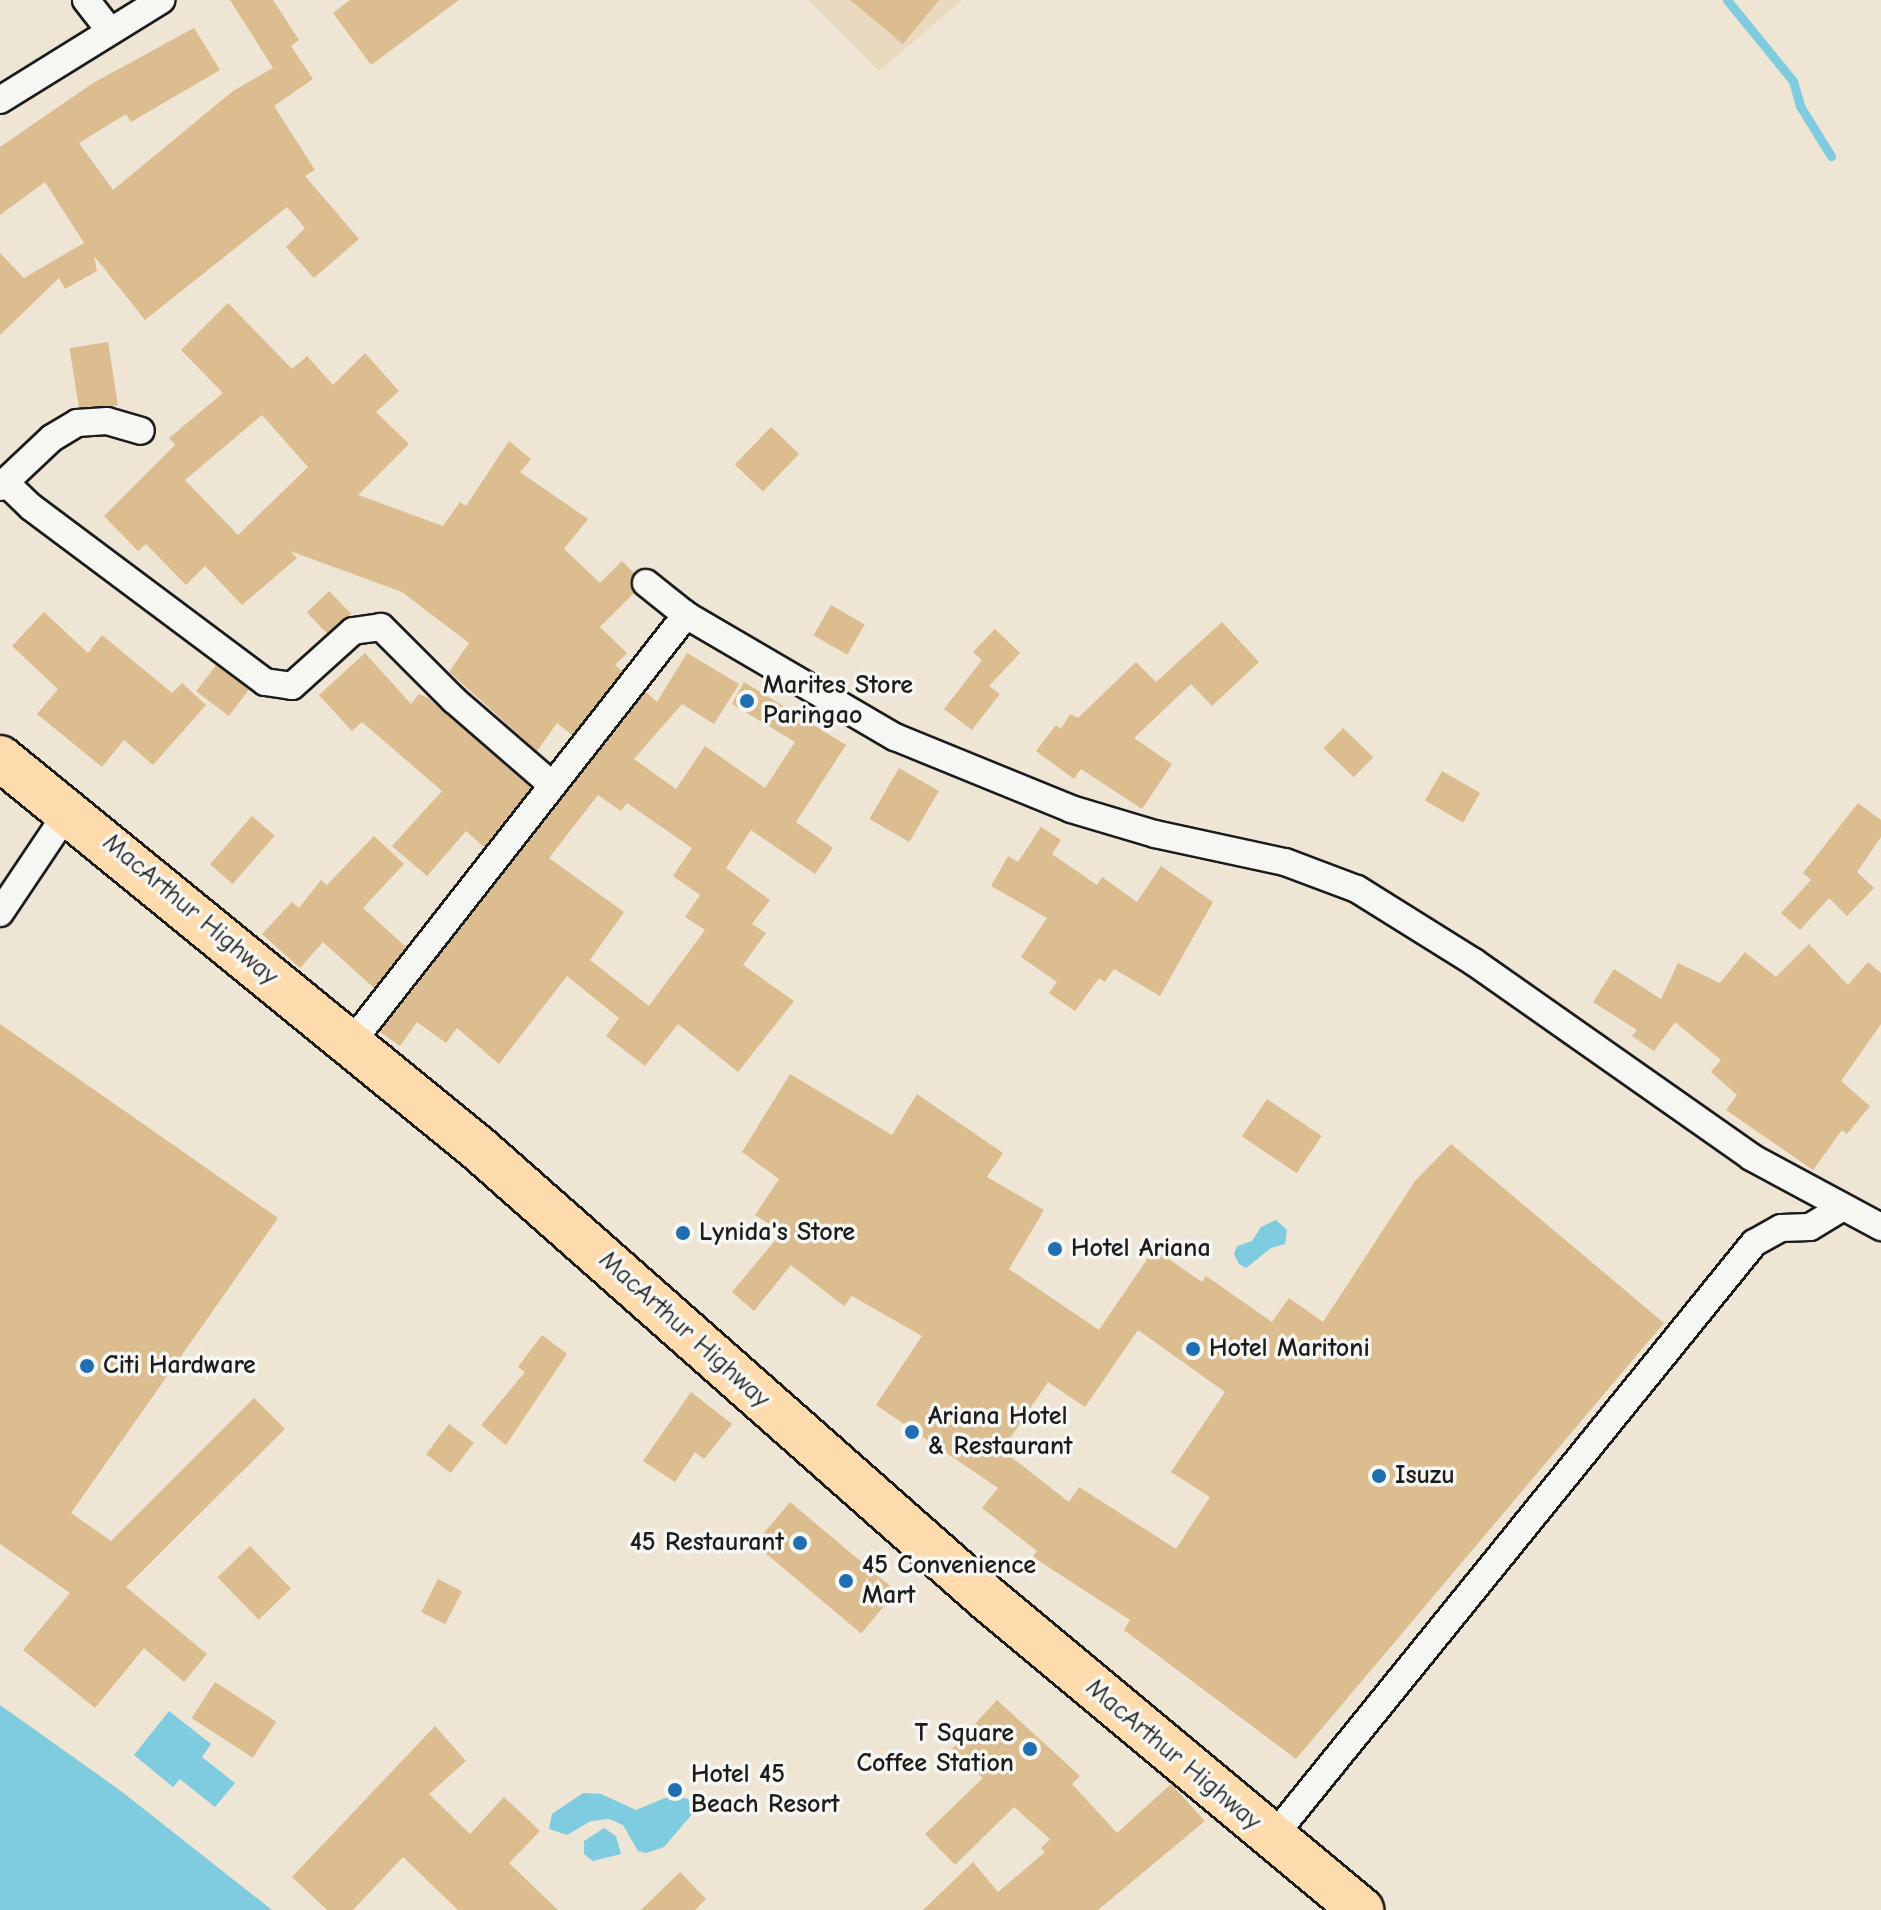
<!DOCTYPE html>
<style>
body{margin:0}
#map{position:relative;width:1881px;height:1910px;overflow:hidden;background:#eee5d4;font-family:"Comic Neue",sans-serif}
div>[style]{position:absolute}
.built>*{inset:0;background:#e9d9bf}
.water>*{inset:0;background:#7fcbdf}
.stream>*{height:9px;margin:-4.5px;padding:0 4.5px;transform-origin:4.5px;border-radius:4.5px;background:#7fcbdf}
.building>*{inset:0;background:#dcbd8f;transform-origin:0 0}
.roads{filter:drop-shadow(2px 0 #1c1c1c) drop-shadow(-2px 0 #1c1c1c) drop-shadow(0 2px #1c1c1c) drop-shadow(0 -2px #1c1c1c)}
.street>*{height:26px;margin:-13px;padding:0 13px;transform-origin:13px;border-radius:13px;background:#f6f6f2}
.highway>*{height:44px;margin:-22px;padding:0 22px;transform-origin:22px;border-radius:22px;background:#fedbac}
.dots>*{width:22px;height:22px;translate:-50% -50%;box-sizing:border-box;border:4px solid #f6f6f2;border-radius:50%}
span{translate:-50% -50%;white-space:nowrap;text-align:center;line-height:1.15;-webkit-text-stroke:7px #f6f6f2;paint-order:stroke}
.poi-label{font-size:26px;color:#1c1c1c;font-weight:700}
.left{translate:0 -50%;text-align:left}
.right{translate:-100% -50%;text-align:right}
.street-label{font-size:26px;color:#1c1c1c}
</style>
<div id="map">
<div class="built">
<i style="clip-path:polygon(809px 0,962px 0,879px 71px)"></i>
</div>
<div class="water">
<i style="clip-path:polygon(1276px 1220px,1287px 1230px,1285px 1244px,1271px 1248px,1246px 1268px,1239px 1264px,1234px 1254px,1237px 1246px,1252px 1241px,1261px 1227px)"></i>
<i style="clip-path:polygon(0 1705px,121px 1791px,272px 1910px,0 1910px)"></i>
<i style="clip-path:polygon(169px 1711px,211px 1744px,202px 1757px,235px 1783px,215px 1807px,180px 1779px,173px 1787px,134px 1755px)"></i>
<i style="clip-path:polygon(583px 1793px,601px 1794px,636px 1810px,672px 1795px,688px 1799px,694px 1812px,664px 1847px,646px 1853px,638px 1851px,623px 1825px,609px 1819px,591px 1821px,567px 1835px,549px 1829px,552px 1814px)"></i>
<i style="clip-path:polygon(604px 1828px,616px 1836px,621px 1854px,593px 1861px,584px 1854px,584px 1841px)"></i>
</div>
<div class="stream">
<i style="left:1727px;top:0;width:104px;rotate:50.8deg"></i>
<i style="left:1793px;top:81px;width:26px;rotate:74deg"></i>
<i style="left:1800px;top:106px;width:59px;rotate:58.2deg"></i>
</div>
<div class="building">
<i style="clip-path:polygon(230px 0,273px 0,299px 40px,291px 46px,313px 79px,274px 106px,315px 170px,305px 176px,359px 239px,314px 278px,286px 247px,305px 228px,287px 207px,145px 320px,94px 256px,97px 271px,65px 289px,59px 278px,0 335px,0 253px,24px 278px,84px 243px,45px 182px,0 215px,0 147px,93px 83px,194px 28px,220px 70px,131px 122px,126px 114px,79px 143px,113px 190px,233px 91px,273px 68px)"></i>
<i style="clip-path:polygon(350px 0,459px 0,371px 65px,333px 13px)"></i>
<i style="clip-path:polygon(850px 0,939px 0,903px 44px)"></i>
<i style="clip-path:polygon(evenodd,228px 303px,292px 369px,307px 356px,333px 385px,365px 353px,399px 391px,376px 412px,409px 444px,358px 495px,443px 526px,460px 502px,466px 506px,509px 441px,531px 459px,520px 472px,588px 519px,564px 549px,600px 583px,622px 561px,634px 573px,634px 593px,600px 627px,627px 653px,615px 665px,622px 671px,572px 735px,557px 723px,537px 751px,449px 672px,469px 643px,402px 592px,290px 551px,297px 558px,242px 605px,205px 566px,186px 585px,146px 544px,138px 551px,104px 516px,175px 445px,169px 438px,223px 393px,181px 350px,228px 303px,262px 415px,308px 467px,238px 535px,185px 480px,262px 415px)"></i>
<i style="left:108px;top:342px;width:64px;height:39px;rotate:81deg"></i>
<i style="left:771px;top:427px;width:39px;height:52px;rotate:44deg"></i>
<i style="left:329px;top:591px;width:32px;height:31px;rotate:46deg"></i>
<i style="left:831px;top:605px;width:39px;height:35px;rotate:30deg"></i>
<i style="clip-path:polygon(44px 612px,88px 653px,102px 635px,172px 693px,182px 683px,206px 705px,153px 765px,124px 740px,102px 767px,37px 714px,58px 689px,12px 646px)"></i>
<i style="clip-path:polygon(1222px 622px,1259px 662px,1212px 706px,1191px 684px,1134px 738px,1172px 764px,1142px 809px,1081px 769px,1074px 779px,1036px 751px,1056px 725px,1061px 729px,1070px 714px,1078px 718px,1136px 662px,1156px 682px)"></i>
<i style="clip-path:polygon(995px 629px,1020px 653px,989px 686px,1000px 694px,972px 730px,944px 709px,982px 660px,973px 652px)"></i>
<i style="clip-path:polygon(365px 653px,411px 704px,419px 694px,430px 699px,531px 788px,484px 847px,466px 831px,427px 876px,392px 846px,442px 791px,362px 722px,352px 731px,319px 695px)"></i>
<i style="clip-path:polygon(evenodd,687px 653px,739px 684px,714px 724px,682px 704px,634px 759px,676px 789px,705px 746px,765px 788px,795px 742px,732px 704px,744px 682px,846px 745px,796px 822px,833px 848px,815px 874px,751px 830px,726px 868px,770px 900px,752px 924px,766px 933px,743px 965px,794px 1001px,738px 1072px,678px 1024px,645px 1066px,606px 1036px,619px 1018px,567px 976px,499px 1064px,457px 1028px,446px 1043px,417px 1022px,400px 1046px,380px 1032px,646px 692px,657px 702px,687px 653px,598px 795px,621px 811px,627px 803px,692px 848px,673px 876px,700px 895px,685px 917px,705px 930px,649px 1006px,590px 960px,624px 912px,549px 858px,598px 795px)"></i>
<i style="left:216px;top:665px;width:41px;height:33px;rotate:37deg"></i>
<i style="left:1343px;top:728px;width:42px;height:28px;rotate:44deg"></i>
<i style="left:899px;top:768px;width:46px;height:59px;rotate:30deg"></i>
<i style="left:1442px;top:771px;width:44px;height:34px;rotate:30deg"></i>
<i style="clip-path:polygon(1858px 803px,1881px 820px,1881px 837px,1857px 872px,1874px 888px,1847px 916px,1829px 898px,1800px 930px,1781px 913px,1811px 880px,1803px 873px)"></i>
<i style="left:252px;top:816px;width:30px;height:64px;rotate:41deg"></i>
<i style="clip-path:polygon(1041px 827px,1061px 840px,1052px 854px,1097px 885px,1102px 877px,1137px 902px,1161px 866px,1213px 902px,1160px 996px,1114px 969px,1105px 982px,1099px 978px,1075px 1011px,1049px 993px,1057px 982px,1021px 957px,1047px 918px,991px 886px,1008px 856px,1018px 862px)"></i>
<i style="clip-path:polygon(374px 836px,404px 864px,363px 908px,406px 947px,374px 988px,323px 942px,300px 968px,262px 934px,292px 902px,299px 908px,321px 880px,327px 885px)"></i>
<i style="clip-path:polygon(1809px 944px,1848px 985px,1868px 962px,1881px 973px,1881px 1024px,1841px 1081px,1870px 1106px,1847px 1134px,1842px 1130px,1813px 1170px,1726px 1110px,1737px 1095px,1711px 1072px,1721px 1060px,1675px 1022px,1654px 1051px,1632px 1036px,1637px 1030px,1593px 1002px,1614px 969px,1661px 999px,1678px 963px,1720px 983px,1745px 952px,1776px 977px)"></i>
<i style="clip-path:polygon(0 1024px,278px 1218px,71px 1513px,111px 1541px,254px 1398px,285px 1429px,126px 1587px,207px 1654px,184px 1682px,144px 1648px,95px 1708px,23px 1650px,70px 1593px,0 1544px)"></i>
<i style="clip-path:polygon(evenodd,790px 1074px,892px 1135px,917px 1094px,1003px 1153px,987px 1177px,1044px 1210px,1009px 1269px,1099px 1330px,1154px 1249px,1202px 1282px,1206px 1276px,1272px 1322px,1289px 1298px,1323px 1322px,1415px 1181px,1451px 1144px,1664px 1323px,1296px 1759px,1124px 1630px,1130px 1620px,1033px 1557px,1037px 1551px,982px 1508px,998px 1488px,876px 1405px,922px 1336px,852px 1296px,844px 1306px,791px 1265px,754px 1311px,732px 1292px,782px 1232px,755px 1215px,779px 1179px,742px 1152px,790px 1074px,1138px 1330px,1225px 1392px,1171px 1472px,1210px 1497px,1176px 1549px,1079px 1487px,1069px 1502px,1002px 1450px,1048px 1382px,1085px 1407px,1138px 1330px)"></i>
<i style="left:1267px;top:1099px;width:66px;height:45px;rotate:34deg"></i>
<i style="clip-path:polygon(542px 1335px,567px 1354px,506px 1445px,481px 1425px,525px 1372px,518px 1367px)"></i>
<i style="clip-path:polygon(691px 1392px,732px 1424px,704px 1459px,695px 1452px,675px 1482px,643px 1461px)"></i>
<i style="left:449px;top:1424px;width:31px;height:38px;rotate:37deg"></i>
<i style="left:790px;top:1502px;width:139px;height:55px;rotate:40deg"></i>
<i style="left:250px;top:1546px;width:59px;height:45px;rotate:46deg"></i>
<i style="left:438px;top:1579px;width:27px;height:37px;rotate:27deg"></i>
<i style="left:215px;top:1682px;width:73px;height:43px;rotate:33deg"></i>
<i style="clip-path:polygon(997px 1700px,1080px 1776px,1072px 1784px,1117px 1833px,1171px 1784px,1205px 1821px,1098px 1910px,923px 1910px,973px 1862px,998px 1892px,1045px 1852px,1041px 1848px,1050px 1839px,1014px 1807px,955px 1865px,925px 1834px,983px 1778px,952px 1749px)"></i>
<i style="clip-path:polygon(435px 1726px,466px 1761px,429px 1794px,470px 1834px,504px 1797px,540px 1831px,509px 1863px,558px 1910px,458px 1910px,403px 1857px,353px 1910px,327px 1910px,292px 1877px)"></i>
<i style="clip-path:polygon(680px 1872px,706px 1899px,695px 1910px,641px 1910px)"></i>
</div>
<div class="roads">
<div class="street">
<i style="left:86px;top:0;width:39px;rotate:52deg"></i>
<i style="left:0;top:100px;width:190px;rotate:-31.8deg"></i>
<i style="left:5px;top:482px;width:36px;rotate:44deg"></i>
<i style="left:31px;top:507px;width:292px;rotate:36.8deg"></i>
<i style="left:265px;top:682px;width:27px;rotate:8deg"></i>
<i style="left:292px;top:686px;width:82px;rotate:-42deg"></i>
<i style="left:353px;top:631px;width:28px;rotate:-8deg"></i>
<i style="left:381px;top:627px;width:103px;rotate:45deg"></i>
<i style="left:454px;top:700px;width:130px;rotate:40.9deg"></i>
<i style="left:0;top:487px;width:71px;rotate:-43.3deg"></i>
<i style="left:52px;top:438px;width:29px;rotate:-31deg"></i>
<i style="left:77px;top:423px;width:30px;rotate:-4deg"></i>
<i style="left:107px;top:421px;width:35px;rotate:16deg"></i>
<i style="left:646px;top:583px;width:51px;rotate:38.7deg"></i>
<i style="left:686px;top:615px;width:242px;rotate:30.3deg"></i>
<i style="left:895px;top:737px;width:190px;rotate:22.2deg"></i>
<i style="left:1071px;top:809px;width:88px;rotate:16.6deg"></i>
<i style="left:1155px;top:834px;width:133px;rotate:12.2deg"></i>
<i style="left:1285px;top:862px;width:77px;rotate:20.6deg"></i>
<i style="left:1357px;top:889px;width:138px;rotate:32deg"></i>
<i style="left:1474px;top:962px;width:339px;rotate:35.1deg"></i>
<i style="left:1751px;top:1157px;width:148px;rotate:28.3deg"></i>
<i style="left:0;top:913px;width:124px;rotate:-56.2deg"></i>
<i style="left:351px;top:1043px;width:544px;rotate:-51.95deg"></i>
<i style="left:1272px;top:1838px;width:766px;rotate:-50.99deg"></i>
<i style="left:1754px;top:1243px;width:31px;rotate:-29deg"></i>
<i style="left:1781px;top:1228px;width:29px;rotate:-2deg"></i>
<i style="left:1810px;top:1227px;width:35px;rotate:-31deg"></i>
</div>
<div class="highway">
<i style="left:0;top:758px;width:618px;rotate:39.22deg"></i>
<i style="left:479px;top:1149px;width:679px;rotate:41.48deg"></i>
<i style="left:988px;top:1599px;width:486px;rotate:39.8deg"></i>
</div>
</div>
<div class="dots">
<i style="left:747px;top:701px;background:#1f6fb2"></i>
<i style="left:683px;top:1233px;background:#1f6fb2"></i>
<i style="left:1055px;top:1249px;background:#1f6fb2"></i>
<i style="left:1193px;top:1349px;background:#1f6fb2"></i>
<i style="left:87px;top:1366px;background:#1f6fb2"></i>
<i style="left:912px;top:1432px;background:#1f6fb2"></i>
<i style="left:1379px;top:1476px;background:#1f6fb2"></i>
<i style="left:800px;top:1543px;background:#1f6fb2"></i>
<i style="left:846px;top:1581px;background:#1f6fb2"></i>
<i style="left:1030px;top:1749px;background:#1f6fb2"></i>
<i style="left:675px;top:1790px;background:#1f6fb2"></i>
</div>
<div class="poi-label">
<span class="left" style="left:763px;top:701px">Marites Store<br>Paringao</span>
<span class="left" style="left:699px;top:1233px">Lynida's Store</span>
<span class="left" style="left:1071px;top:1249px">Hotel Ariana</span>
<span class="left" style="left:1209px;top:1349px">Hotel Maritoni</span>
<span class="left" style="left:103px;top:1366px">Citi Hardware</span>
<span class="left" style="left:928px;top:1432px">Ariana Hotel<br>&amp; Restaurant</span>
<span class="left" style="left:1395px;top:1476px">Isuzu</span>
<span class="right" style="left:784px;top:1543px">45 Restaurant</span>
<span class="left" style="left:862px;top:1581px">45 Convenience<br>Mart</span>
<span class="right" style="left:1014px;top:1749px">T Square<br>Coffee Station</span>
<span class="left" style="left:691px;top:1790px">Hotel 45<br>Beach Resort</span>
</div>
<div class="street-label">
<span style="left:190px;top:910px;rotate:40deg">MacArthur Highway</span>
<span style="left:684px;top:1330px;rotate:42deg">MacArthur Highway</span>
<span style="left:1173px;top:1755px;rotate:40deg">MacArthur Highway</span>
</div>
</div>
